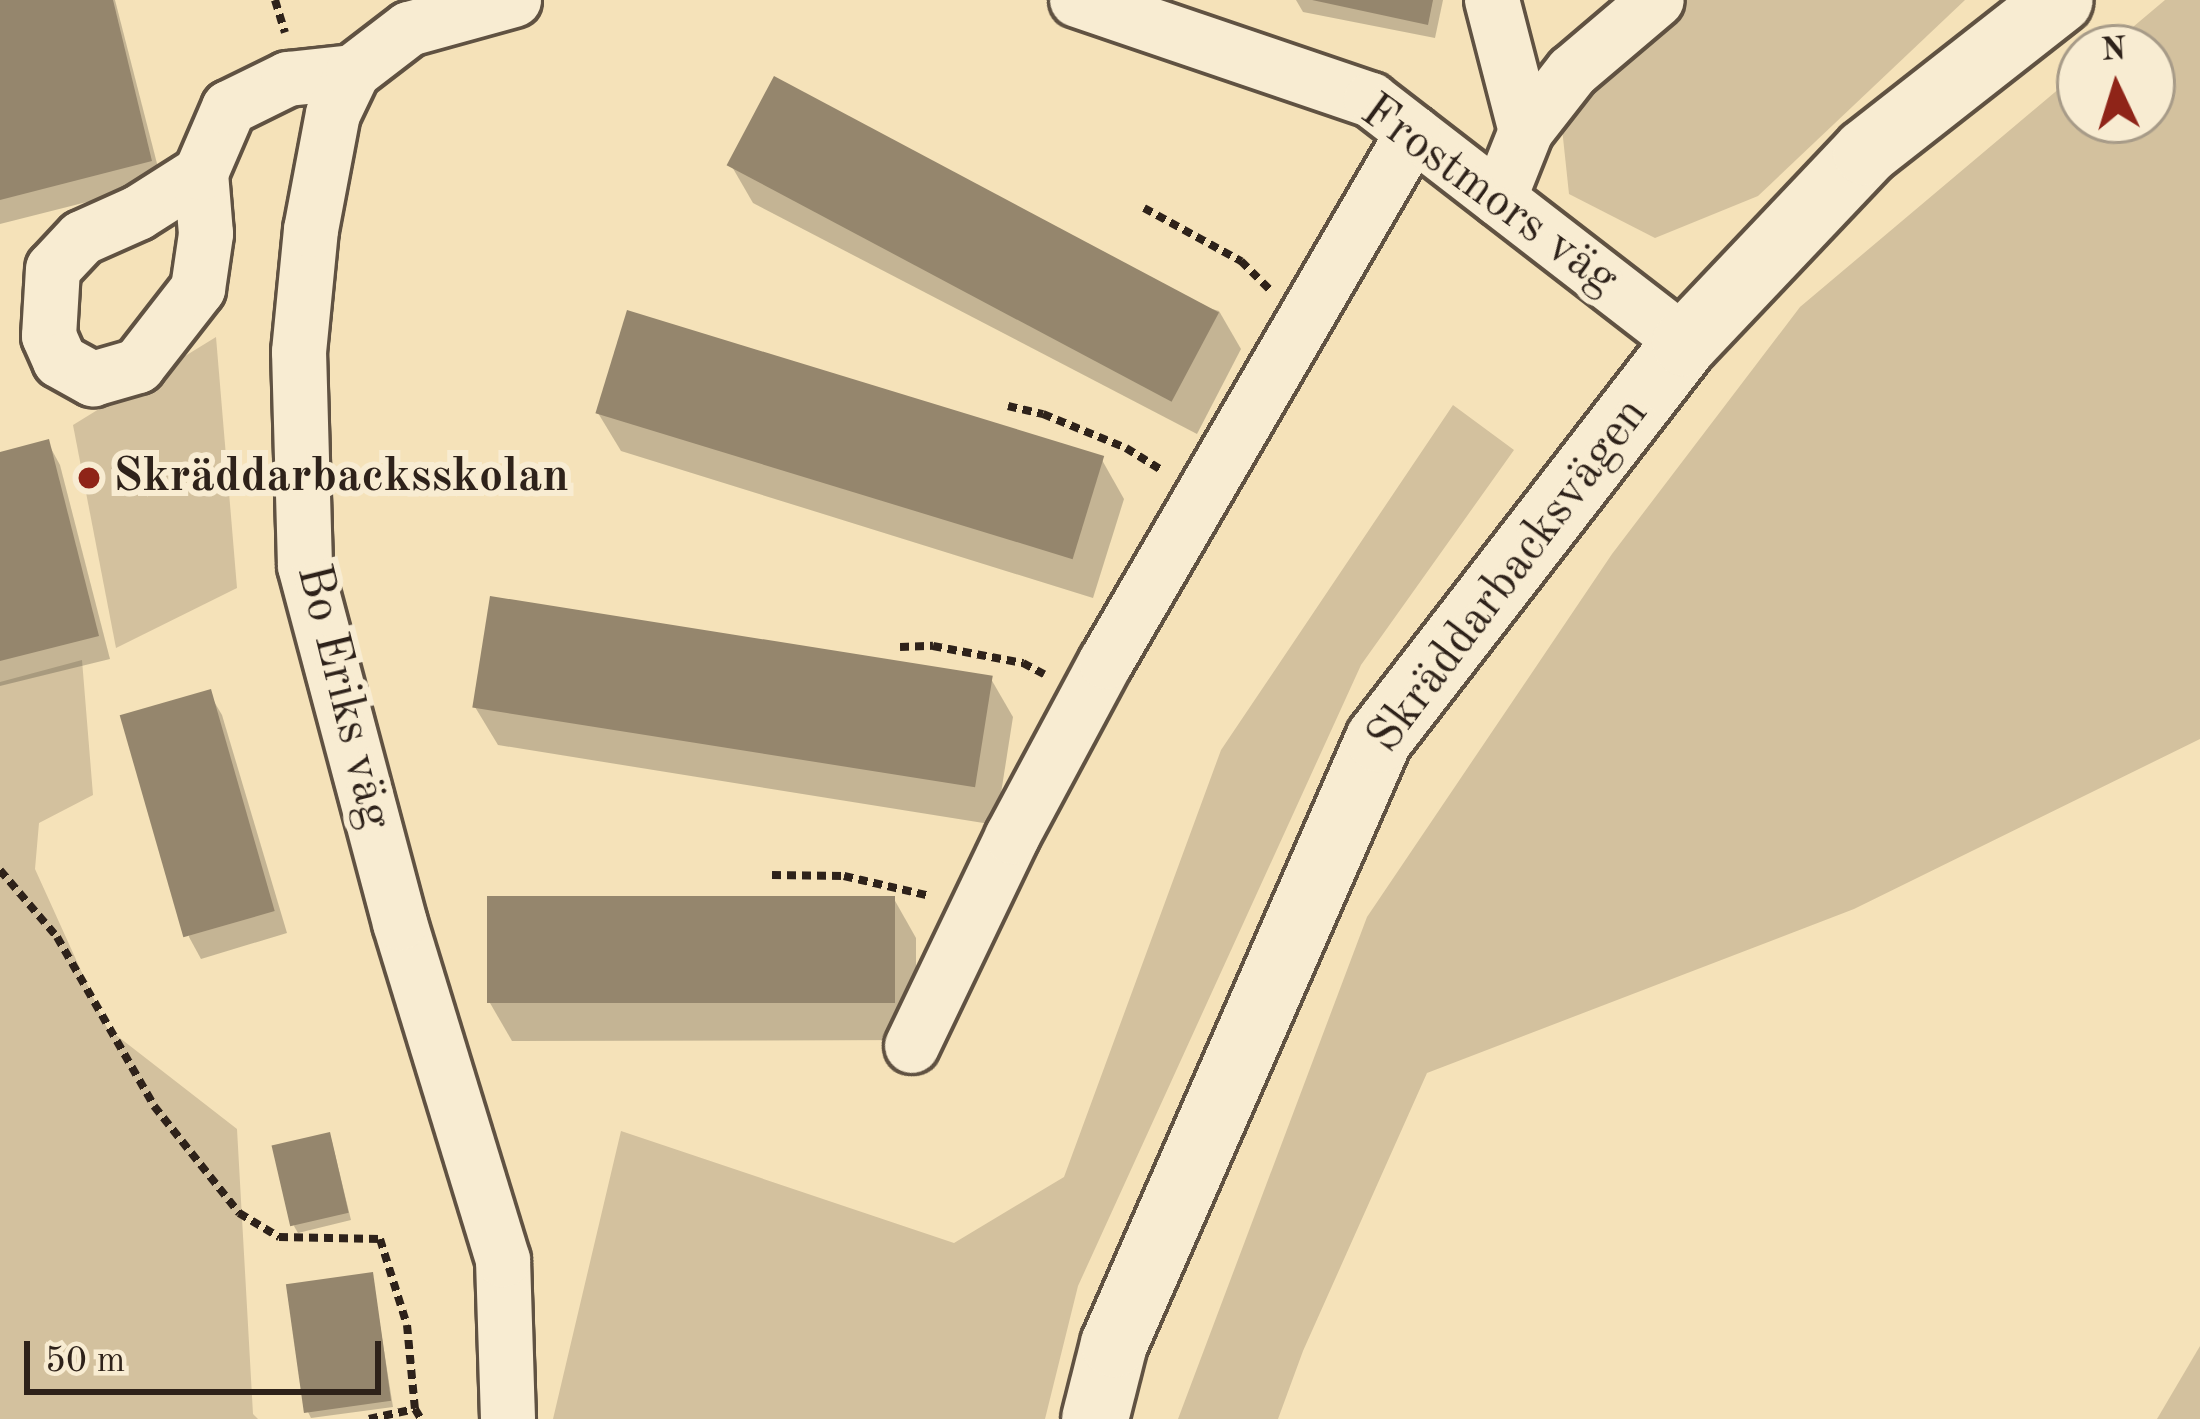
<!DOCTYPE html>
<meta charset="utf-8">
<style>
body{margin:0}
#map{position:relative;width:2200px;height:1419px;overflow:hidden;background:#f5e2b9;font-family:"Old Standard TT",serif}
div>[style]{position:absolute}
.green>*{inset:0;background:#d3c19e}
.shadow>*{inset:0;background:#0003}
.building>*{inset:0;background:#95866d;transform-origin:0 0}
.path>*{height:8px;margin-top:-4px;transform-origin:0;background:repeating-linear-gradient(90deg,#2e221a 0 9px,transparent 0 15px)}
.roads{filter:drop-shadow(3px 0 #605242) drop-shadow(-3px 0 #605242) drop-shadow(0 3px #605242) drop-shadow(0 -3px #605242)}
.minor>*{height:54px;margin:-27px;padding:0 27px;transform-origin:27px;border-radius:27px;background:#f8ecd2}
.tertiary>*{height:66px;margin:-33px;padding:0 33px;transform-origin:33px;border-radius:33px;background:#f8ecd2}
.dots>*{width:33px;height:33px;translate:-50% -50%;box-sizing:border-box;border:6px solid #f8ecd2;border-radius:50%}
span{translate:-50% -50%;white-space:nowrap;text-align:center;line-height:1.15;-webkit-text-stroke:12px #f8ecd2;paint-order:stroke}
.street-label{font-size:48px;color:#2e221a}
.poi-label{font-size:48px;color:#2e221a;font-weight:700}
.left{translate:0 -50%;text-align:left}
.north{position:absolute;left:2056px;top:24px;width:120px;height:120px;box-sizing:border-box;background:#f8ecd2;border:3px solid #a79b88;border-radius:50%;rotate:356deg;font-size:33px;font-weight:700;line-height:48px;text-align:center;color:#2e221a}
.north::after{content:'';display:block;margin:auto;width:42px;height:54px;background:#8f2418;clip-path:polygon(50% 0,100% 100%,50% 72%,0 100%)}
.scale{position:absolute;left:24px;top:1341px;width:357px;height:54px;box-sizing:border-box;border:6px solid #2e221a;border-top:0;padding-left:15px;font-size:36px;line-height:42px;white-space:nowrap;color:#2e221a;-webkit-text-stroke:9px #f8ecd2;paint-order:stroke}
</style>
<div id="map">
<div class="green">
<i style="clip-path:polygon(1675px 0,1965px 0,1758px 196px,1655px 238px,1569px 194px,1559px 100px)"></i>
<i style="clip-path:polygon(2165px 0,2200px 0,2200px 739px,1854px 909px,1427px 1073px,1303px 1351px,1278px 1419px,1178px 1419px,1367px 917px,1612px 554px,1800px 307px,2080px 71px,2080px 120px,2152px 120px,2152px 48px,2108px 48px)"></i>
<i style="clip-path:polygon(216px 337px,237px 588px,116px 648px,73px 425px)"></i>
<i style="clip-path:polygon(1453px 405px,1514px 450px,1361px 665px,1078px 1286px,1045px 1419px,553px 1419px,621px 1131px,954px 1243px,1064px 1177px,1221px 750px)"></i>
<i style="clip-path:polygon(82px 660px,93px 795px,39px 823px,35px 869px,107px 1028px,237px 1129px,253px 1414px,258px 1419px,0 1419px,0 682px)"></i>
<i style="clip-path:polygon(2200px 1346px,2200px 1419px,2157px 1419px)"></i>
</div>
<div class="shadow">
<i style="clip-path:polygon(0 0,115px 0,162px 183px,0 224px)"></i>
<i style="clip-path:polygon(1296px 0,1443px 0,1435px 38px,1303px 12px)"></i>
<i style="clip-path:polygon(731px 165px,1219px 311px,1241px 349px,1197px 434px,753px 203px)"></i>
<i style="clip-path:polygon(598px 413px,1102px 460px,1124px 499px,1093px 598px,621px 451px)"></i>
<i style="clip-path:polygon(48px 443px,60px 465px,110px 659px,0 686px,0 455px)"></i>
<i style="clip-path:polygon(991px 679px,1013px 717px,996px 825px,498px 745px,475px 707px)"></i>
<i style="clip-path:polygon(209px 693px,222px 715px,287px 933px,201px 959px,189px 937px)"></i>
<i style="clip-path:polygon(894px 899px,916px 938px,916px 1040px,512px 1041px,490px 1003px)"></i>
<i style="clip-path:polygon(332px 1142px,351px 1220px,298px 1233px,294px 1226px)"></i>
<i style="clip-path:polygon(372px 1275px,393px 1407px,311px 1418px,308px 1412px)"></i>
</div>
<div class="building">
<i style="clip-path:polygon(0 0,113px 0,152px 161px,0 200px)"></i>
<i style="clip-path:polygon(1312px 0,1433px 0,1428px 25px)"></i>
<i style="left:774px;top:76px;width:504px;height:101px;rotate:28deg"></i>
<i style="left:627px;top:310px;width:499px;height:108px;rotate:17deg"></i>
<i style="clip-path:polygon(49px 439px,99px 636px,0 661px,0 452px)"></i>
<i style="left:490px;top:596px;width:509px;height:113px;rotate:9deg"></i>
<i style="left:211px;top:689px;width:231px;height:95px;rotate:74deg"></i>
<i style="left:895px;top:896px;width:107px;height:408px;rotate:90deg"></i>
<i style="left:330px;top:1132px;width:83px;height:60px;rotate:77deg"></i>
<i style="left:373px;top:1272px;width:130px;height:88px;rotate:82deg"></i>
</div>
<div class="path">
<i style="left:275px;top:0;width:34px;rotate:73deg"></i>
<i style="left:1144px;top:208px;width:111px;rotate:28.7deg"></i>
<i style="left:1241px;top:261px;width:40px;rotate:45deg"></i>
<i style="left:1008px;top:406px;width:36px;rotate:13deg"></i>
<i style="left:1043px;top:414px;width:90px;rotate:22.3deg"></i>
<i style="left:1126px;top:448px;width:44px;rotate:31.9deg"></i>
<i style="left:900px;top:647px;width:33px;rotate:-2deg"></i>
<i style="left:933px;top:646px;width:92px;rotate:10.7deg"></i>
<i style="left:1023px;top:663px;width:24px;rotate:28deg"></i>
<i style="left:0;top:870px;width:88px;rotate:49.6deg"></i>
<i style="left:57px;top:937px;width:195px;rotate:60.1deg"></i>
<i style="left:154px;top:1106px;width:137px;rotate:51.5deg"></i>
<i style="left:239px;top:1213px;width:47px;rotate:31deg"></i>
<i style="left:279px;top:1237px;width:101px;rotate:1.1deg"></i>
<i style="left:380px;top:1239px;width:90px;rotate:72.6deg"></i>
<i style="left:407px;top:1325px;width:84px;rotate:84.6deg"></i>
<i style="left:415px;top:1409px;width:12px;rotate:59deg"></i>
<i style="left:772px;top:875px;width:72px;rotate:0.8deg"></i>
<i style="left:844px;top:876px;width:88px;rotate:13.1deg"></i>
<i style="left:369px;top:1419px;width:47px;rotate:-12.3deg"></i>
</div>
<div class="roads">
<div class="minor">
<i style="left:1077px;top:0;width:311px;rotate:18.8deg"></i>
<i style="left:1371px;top:100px;width:397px;rotate:37.7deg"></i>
<i style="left:1492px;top:0;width:135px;rotate:75.5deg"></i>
<i style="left:201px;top:173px;width:75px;rotate:147.6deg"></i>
<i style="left:138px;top:213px;width:61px;rotate:155.9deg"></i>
<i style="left:82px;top:238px;width:42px;rotate:133.1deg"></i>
<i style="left:53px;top:269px;width:67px;rotate:93.4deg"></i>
<i style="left:49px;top:336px;width:27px;rotate:66deg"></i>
<i style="left:60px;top:361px;width:38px;rotate:29deg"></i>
<i style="left:93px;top:379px;width:47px;rotate:-16.1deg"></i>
<i style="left:138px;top:366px;width:98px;rotate:-52.1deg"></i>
<i style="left:198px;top:289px;width:56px;rotate:-81.7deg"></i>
<i style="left:206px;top:234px;width:61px;rotate:-94.7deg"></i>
<i style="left:201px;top:173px;width:71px;rotate:-66.7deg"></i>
<i style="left:229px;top:108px;width:66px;rotate:-26.2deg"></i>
<i style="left:288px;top:79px;width:65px;rotate:-6.1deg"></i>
<i style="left:1499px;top:199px;width:73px;rotate:-68.3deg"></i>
<i style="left:1526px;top:131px;width:75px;rotate:-52.1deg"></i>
<i style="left:1572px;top:72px;width:111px;rotate:-40.3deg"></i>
<i style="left:912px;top:1046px;width:232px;rotate:-64.4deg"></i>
<i style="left:1012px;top:837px;width:199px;rotate:-61.8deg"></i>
<i style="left:1106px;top:662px;width:612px;rotate:-59.87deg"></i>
<i style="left:508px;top:1419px;width:159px;rotate:-91.8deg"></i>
<i style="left:503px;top:1260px;width:352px;rotate:-107deg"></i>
<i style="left:400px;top:923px;width:369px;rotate:-104.9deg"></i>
<i style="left:305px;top:566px;width:214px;rotate:-91.6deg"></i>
<i style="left:299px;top:352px;width:123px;rotate:-84.4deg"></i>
<i style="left:311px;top:230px;width:118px;rotate:-79.3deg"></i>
<i style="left:333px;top:114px;width:47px;rotate:-64.5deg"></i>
<i style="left:353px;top:72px;width:71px;rotate:-37.5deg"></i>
<i style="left:409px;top:29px;width:109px;rotate:-15.4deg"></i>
</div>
<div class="tertiary">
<i style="left:1095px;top:1419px;width:77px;rotate:-75.8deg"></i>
<i style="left:1114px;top:1344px;width:660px;rotate:-66.35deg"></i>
<i style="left:1379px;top:739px;width:500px;rotate:-52.31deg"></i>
<i style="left:1685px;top:343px;width:263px;rotate:-46.5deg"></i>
<i style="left:1866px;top:152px;width:246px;rotate:-38.1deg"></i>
</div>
</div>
<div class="dots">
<i style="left:89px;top:478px;background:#8f2418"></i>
</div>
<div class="street-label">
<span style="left:1489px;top:196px;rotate:36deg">Frostmors väg</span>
<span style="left:1509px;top:576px;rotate:-53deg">Skräddarbacksvägen</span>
<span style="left:343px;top:697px;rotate:76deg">Bo Eriks väg</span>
</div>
<div class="poi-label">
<span class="left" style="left:113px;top:478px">Skräddarbacksskolan</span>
</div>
<div class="north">N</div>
<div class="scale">50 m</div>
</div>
